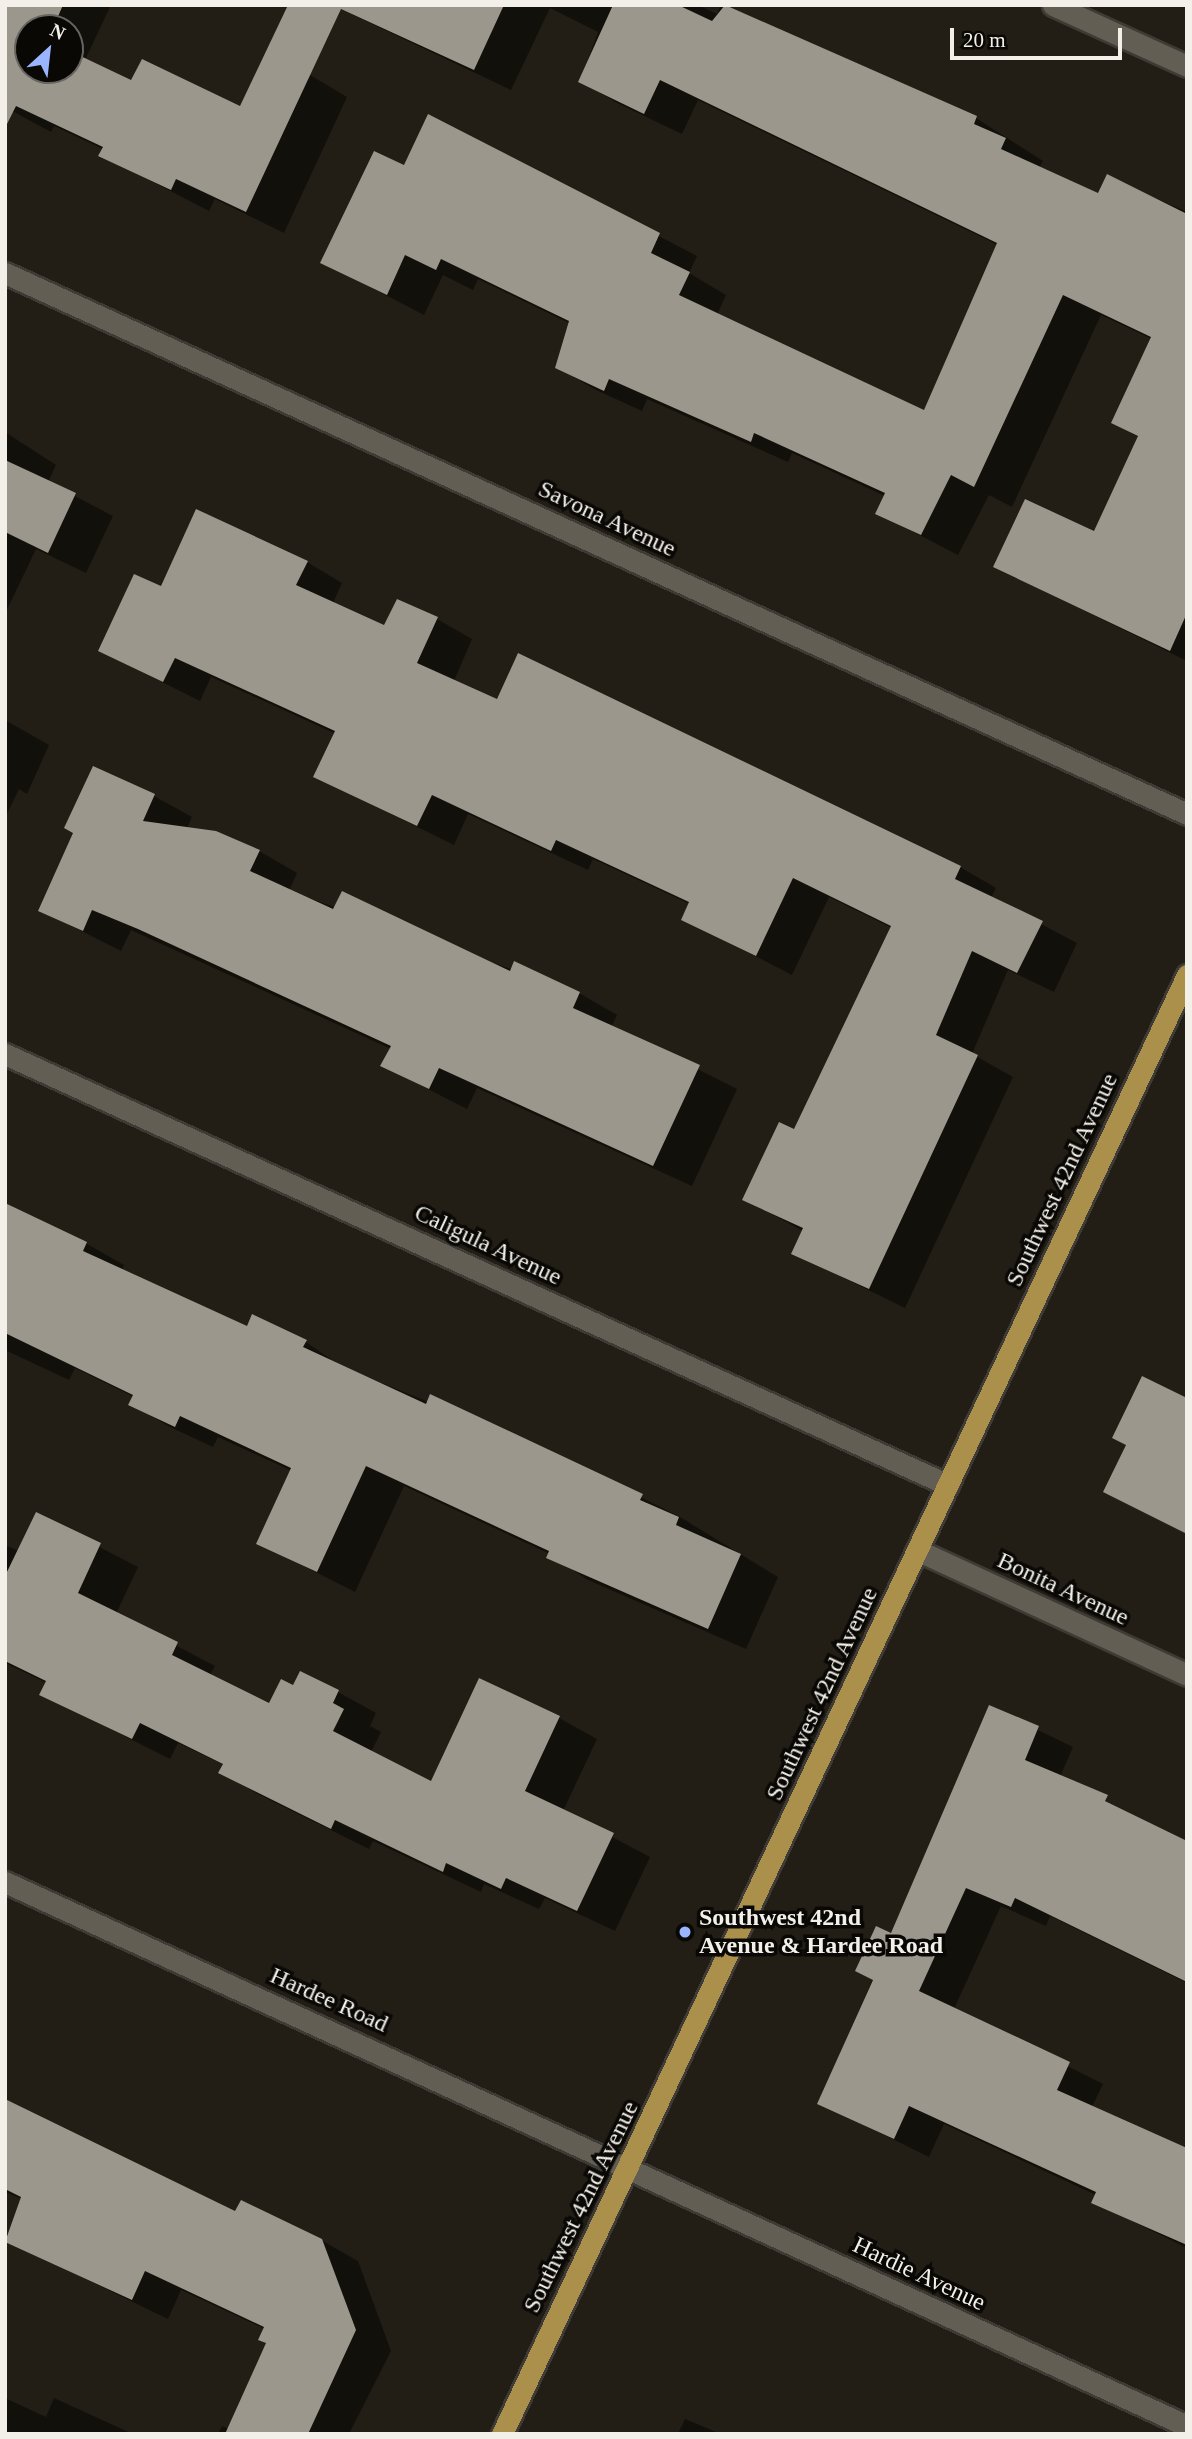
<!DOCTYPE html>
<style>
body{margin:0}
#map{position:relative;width:1192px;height:2439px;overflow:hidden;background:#221e15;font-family:Georgia,serif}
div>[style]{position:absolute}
.shadow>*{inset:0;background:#0007}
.building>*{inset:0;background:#9b978c}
.roads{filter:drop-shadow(2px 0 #3e3b36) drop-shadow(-2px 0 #3e3b36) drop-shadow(0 2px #3e3b36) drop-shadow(0 -2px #3e3b36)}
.minor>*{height:21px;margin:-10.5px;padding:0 10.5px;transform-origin:10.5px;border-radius:10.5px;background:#625e53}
.major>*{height:21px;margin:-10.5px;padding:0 10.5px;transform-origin:10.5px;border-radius:10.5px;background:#aa904b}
.dots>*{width:19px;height:19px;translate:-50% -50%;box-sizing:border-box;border:4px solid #0a0805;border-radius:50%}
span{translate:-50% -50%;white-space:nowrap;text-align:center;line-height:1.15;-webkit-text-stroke:7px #0a0805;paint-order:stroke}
.street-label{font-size:24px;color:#f3f0ea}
.poi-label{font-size:24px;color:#f3f0ea;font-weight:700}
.left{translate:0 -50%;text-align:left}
.frame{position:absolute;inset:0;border:7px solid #f3f0ea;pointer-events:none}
.north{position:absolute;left:14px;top:14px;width:70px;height:70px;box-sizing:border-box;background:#0a0805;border:2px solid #676561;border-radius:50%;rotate:27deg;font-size:19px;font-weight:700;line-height:28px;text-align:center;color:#f3f0ea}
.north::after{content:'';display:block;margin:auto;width:24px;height:32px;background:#9ab5fd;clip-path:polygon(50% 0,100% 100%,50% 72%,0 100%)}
.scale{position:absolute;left:950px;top:28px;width:172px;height:32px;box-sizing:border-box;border:4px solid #f3f0ea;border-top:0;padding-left:9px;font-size:21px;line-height:24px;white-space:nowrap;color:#f3f0ea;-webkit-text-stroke:5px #0a0805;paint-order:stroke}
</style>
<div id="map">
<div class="shadow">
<i style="clip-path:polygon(evenodd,5px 5px,111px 5px,85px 60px,132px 82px,241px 108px,310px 75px,347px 97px,284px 233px,215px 199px,209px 211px,101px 155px,103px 149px,54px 126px,51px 132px,5px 107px,5px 5px,28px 28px,70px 28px,70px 70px,28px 70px,28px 28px)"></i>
<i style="clip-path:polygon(332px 5px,698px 5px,717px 14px,721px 5px,976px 118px,1043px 161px,1039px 168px,1099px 196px,1108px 177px,1187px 212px,1187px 661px,995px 567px,1095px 533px,1140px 438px,1113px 423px,1152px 339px,1101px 315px,1012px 507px,989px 495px,958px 555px,877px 513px,885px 496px,792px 453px,788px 462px,647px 399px,642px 411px,594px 389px,557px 367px,571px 324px,478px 279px,473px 290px,443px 275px,424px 315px,322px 262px,405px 167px,429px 116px,697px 256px,689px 273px,726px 295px,717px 315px,925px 412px,998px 245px,698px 100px,682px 134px,617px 103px,580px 81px,598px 32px,550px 8px,511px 90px)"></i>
<i style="clip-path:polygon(5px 432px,56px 465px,48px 482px,113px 516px,86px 573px,36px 549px,5px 614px)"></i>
<i style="clip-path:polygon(307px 562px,342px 583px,333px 603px,385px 628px,437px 619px,472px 639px,454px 681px,498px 701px,519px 655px,960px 867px,996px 888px,991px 898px,1077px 943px,1054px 992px,1008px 970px,972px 1054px,1013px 1077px,905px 1308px,793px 1253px,803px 1231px,744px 1199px,794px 1131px,892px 928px,829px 897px,792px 975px,683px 919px,690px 904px,593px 859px,588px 870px,468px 814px,454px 845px,316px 777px,336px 734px,211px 677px,200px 701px,100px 651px,162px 589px)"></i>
<i style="clip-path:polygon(5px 720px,49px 745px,27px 794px,19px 789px,5px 818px)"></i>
<i style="clip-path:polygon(154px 796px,192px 817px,187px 828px,259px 851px,297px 873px,289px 891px,579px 993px,617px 1015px,612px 1026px,737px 1089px,692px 1186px,477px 1088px,467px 1109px,383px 1066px,391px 1049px,131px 930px,121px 951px,40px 910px)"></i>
<i style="clip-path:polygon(5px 1205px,87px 1244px,124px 1265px,122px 1271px,247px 1328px,306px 1342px,342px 1367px,545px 1449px,680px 1517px,778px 1577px,746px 1649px,586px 1579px,550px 1554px,404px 1486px,355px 1592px,258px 1543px,292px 1471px,218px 1437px,213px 1447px,168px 1426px,131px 1404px,134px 1397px,75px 1368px,69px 1380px,5px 1350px)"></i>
<i style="clip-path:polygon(37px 1515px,138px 1567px,116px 1614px,215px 1666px,210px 1675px,270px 1705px,294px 1687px,338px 1692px,376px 1713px,370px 1726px,381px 1732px,371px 1752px,432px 1783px,559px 1718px,597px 1739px,563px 1811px,650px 1857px,615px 1931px,545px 1898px,539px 1909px,484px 1884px,481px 1892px,373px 1841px,369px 1849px,258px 1794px,220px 1772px,224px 1765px,178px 1743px,170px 1759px,41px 1694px,47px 1683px,5px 1663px,5px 1545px,19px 1551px)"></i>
<i style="clip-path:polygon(990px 1707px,1073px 1747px,1060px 1777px,1187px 1843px,1187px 1983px,1050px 1916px,1046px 1926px,1001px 1906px,954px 2009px,1103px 2084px,1091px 2109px,1187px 2155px,1187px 2248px,1093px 2202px,1096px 2195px,944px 2124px,929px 2157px,819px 2103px)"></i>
<i style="clip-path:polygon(5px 2102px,236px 2214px,321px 2240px,358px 2261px,391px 2351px,349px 2434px,218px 2434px,222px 2426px,229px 2429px,268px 2343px,265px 2329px,181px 2290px,168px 2319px,5px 2240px,22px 2199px,5px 2192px)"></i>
<i style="clip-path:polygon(5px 2398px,46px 2417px,54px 2398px,133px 2434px,5px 2434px)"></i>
<i style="clip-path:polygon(685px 2419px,721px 2434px,678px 2434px)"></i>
</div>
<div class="building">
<i style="clip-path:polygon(5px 5px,63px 5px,53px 28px,28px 28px,28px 70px,70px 70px,70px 51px,131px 80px,142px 59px,240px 106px,288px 5px,504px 5px,474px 70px,341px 9px,246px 212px,176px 179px,171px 190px,98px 156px,103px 147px,16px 106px,5px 128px)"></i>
<i style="clip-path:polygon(613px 5px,678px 5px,712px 21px,725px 5px,977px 116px,974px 124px,1006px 138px,1001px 149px,1098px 193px,1107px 174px,1187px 214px,1187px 613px,1170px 651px,993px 567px,1025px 499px,1094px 531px,1138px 436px,1111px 423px,1151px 337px,1063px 295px,974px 487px,951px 475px,921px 535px,875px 514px,885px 493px,754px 433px,751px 442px,609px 379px,604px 391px,555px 368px,569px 321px,441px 259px,436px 270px,405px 255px,387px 295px,320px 263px,374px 151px,404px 165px,428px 114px,660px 233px,651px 253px,690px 272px,679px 295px,924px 410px,997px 243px,660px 80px,644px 114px,578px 82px)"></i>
<i style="clip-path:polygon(5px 460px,76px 493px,48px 553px,5px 532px)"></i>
<i style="clip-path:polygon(196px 509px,308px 561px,296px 585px,384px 625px,397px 599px,438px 617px,417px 663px,497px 699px,518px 653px,961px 866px,955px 879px,1043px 921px,1017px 973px,972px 951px,936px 1035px,978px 1055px,869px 1289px,791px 1254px,803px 1228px,742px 1200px,779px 1122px,794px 1129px,891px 926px,793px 878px,756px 956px,681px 920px,689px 902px,556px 840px,551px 851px,432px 795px,417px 826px,313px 777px,335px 731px,175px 658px,163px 682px,98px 651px,134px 574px,161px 586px)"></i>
<i style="clip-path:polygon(93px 766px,155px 794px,143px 821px,216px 831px,260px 850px,250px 871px,333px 909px,342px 891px,510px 971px,514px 961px,580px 992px,573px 1008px,700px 1065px,653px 1166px,439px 1068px,429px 1089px,380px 1066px,391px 1046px,138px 929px,92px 910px,83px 931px,38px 911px,73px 833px,64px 828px)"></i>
<i style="clip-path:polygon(5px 1203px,87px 1242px,83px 1251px,247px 1326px,252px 1314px,307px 1340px,303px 1347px,426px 1404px,430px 1394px,643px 1494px,640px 1500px,679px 1517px,676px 1525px,741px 1554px,708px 1629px,546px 1558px,549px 1551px,366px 1466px,317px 1572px,256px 1544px,291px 1468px,180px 1416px,175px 1427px,128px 1405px,133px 1395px,5px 1333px)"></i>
<i style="clip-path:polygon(1142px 1376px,1187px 1398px,1187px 1534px,1103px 1492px,1126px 1445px,1112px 1438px)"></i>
<i style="clip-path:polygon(36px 1512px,101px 1543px,78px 1593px,178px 1642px,172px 1655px,269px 1703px,281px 1679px,293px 1685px,300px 1671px,339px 1690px,333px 1703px,344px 1709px,333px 1731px,431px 1781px,479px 1678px,560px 1716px,525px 1791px,614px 1833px,577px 1911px,506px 1878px,501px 1889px,446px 1863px,443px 1872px,335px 1820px,331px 1829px,218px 1773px,223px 1764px,140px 1723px,132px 1739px,39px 1695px,46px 1681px,5px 1661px,5px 1576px)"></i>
<i style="clip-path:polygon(989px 1705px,1039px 1726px,1025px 1760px,1108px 1795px,1105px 1801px,1187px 1841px,1187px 1982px,1015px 1898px,1011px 1907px,966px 1888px,919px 1991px,1070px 2062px,1057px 2090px,1187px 2148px,1187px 2245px,1091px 2203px,1096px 2192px,909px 2106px,894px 2139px,817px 2104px,873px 1980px,855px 1971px,876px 1926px,891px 1933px)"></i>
<i style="clip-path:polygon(5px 2099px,235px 2211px,241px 2200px,322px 2239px,356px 2330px,308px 2434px,225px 2434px,266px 2343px,258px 2340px,264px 2327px,145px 2271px,132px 2300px,5px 2242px,21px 2197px,5px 2189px)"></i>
</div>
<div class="roads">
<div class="minor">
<i style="left:1053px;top:5px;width:147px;rotate:24.5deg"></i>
<i style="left:5px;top:273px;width:1300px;rotate:24.59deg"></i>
<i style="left:5px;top:1054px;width:1037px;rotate:24.56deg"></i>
<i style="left:917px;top:1550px;width:298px;rotate:24.8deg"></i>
<i style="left:5px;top:1882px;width:1301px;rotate:24.71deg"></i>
</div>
<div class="major">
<i style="left:502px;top:2434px;width:1612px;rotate:-64.85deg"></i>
</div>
</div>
<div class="dots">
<i style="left:685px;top:1932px;background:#9ab5fd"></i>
</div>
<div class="street-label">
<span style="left:607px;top:519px;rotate:25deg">Savona Avenue</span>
<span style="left:1062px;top:1180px;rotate:-65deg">Southwest 42nd Avenue</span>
<span style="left:488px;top:1245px;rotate:25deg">Caligula Avenue</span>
<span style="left:1063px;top:1589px;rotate:25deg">Bonita Avenue</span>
<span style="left:822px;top:1694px;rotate:-65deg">Southwest 42nd Avenue</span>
<span style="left:329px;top:2000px;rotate:24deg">Hardee Road</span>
<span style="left:581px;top:2207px;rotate:-64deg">Southwest 42nd Avenue</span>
<span style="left:919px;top:2274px;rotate:25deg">Hardie Avenue</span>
</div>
<div class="poi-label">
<span class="left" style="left:699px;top:1932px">Southwest 42nd<br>Avenue &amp; Hardee Road</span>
</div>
<div class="frame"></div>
<div class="north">N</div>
<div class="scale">20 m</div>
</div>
